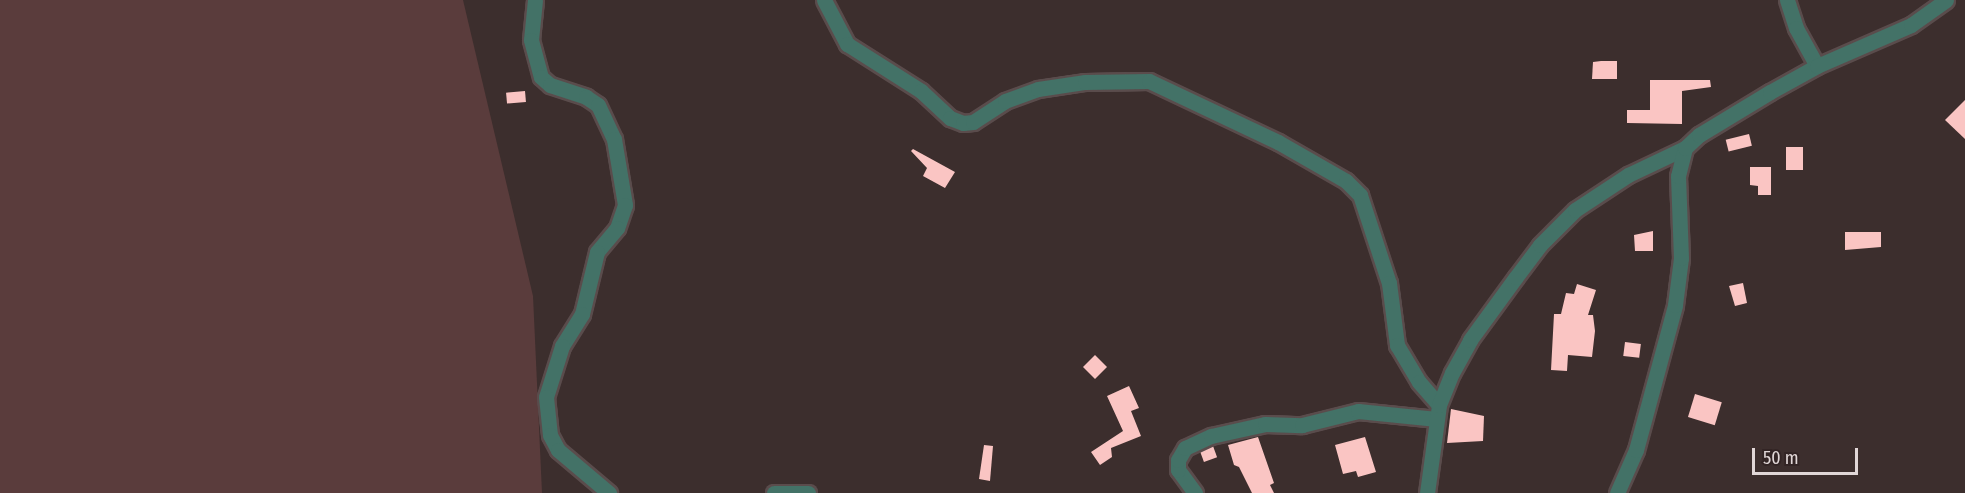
<!DOCTYPE html>
<style>
body{margin:0}
#map{position:relative;width:1965px;height:493px;overflow:hidden;background:#3c2e2d;font-family:"Fira Sans Condensed",sans-serif}
div>[style]{position:absolute}
.green>*{inset:0;background:#5a3c3c}
.building>*{inset:0;background:#fac5c3;transform-origin:0 0}
.roads{filter:drop-shadow(2px 0 #5a4c4c) drop-shadow(-2px 0 #5a4c4c) drop-shadow(0 2px #5a4c4c) drop-shadow(0 -2px #5a4c4c)}
.minor>*{height:15px;margin:-7.5px;padding:0 7.5px;transform-origin:7.5px;border-radius:7.5px;background:#437267}
span{translate:-50% -50%;white-space:nowrap;text-align:center;line-height:1.15;-webkit-text-stroke:6px #322424;paint-order:stroke}
.scale{position:absolute;left:1752px;top:448px;width:106px;height:27px;box-sizing:border-box;border:3px solid #e1d7d7;border-top:0;padding-left:8px;font-size:18px;line-height:21px;white-space:nowrap;color:#e1d7d7;-webkit-text-stroke:4px #322424;paint-order:stroke}
</style>
<div id="map">
<div class="green">
<i style="clip-path:polygon(0 0,463px 0,533px 296px,542px 493px,0 493px)"></i>
</div>
<div class="building">
<i style="clip-path:polygon(1601px 61px,1617px 61px,1617px 79px,1592px 79px,1593px 62px)"></i>
<i style="clip-path:polygon(1650px 80px,1710px 80px,1711px 87px,1682px 91px,1682px 124px,1627px 123px,1627px 110px,1650px 110px)"></i>
<i style="left:525px;top:91px;width:11px;height:19px;rotate:85deg"></i>
<i style="clip-path:polygon(1965px 100px,1965px 139px,1945px 120px)"></i>
<i style="left:1749px;top:134px;width:12px;height:24px;rotate:76deg"></i>
<i style="left:1786px;top:147px;width:17px;height:23px"></i>
<i style="clip-path:polygon(913px 149px,955px 172px,945px 188px,923px 176px,927px 168px,911px 151px)"></i>
<i style="clip-path:polygon(1750px 167px,1771px 167px,1771px 195px,1758px 195px,1758px 186px,1750px 185px)"></i>
<i style="clip-path:polygon(1653px 231px,1653px 251px,1635px 251px,1634px 235px)"></i>
<i style="clip-path:polygon(1845px 232px,1881px 232px,1881px 247px,1845px 250px)"></i>
<i style="clip-path:polygon(1743px 283px,1747px 303px,1735px 306px,1729px 286px)"></i>
<i style="clip-path:polygon(1577px 284px,1596px 290px,1588px 315px,1593px 315px,1595px 331px,1592px 357px,1568px 355px,1567px 371px,1551px 370px,1554px 314px,1561px 314px,1566px 293px,1574px 294px)"></i>
<i style="left:1625px;top:342px;width:16px;height:14px;rotate:7deg"></i>
<i style="left:1095px;top:355px;width:17px;height:17px;rotate:45deg"></i>
<i style="clip-path:polygon(1129px 386px,1139px 408px,1131px 411px,1141px 436px,1111px 448px,1112px 457px,1100px 465px,1091px 452px,1123px 431px,1107px 396px)"></i>
<i style="left:1695px;top:394px;width:28px;height:24px;rotate:17deg"></i>
<i style="clip-path:polygon(1451px 409px,1484px 416px,1483px 441px,1447px 443px)"></i>
<i style="clip-path:polygon(1258px 437px,1274px 483px,1270px 485px,1274px 493px,1252px 493px,1239px 467px,1234px 465px,1228px 445px)"></i>
<i style="clip-path:polygon(1365px 437px,1376px 472px,1358px 477px,1356px 471px,1343px 474px,1335px 445px)"></i>
<i style="clip-path:polygon(984px 445px,993px 446px,990px 481px,979px 479px)"></i>
<i style="left:1213px;top:446px;width:12px;height:14px;rotate:70deg"></i>
</div>
<div class="roads">
<div class="minor">
<i style="left:535px;top:0;width:40px;rotate:95.7deg"></i>
<i style="left:531px;top:40px;width:38px;rotate:75deg"></i>
<i style="left:541px;top:77px;width:12px;rotate:42deg"></i>
<i style="left:550px;top:85px;width:38px;rotate:18deg"></i>
<i style="left:586px;top:97px;width:14px;rotate:34deg"></i>
<i style="left:598px;top:105px;width:38px;rotate:65deg"></i>
<i style="left:614px;top:139px;width:67px;rotate:80.5deg"></i>
<i style="left:625px;top:205px;width:24px;rotate:109deg"></i>
<i style="left:617px;top:228px;width:31px;rotate:130deg"></i>
<i style="left:597px;top:252px;width:64px;rotate:103.6deg"></i>
<i style="left:582px;top:314px;width:38px;rotate:122deg"></i>
<i style="left:562px;top:346px;width:53px;rotate:107.4deg"></i>
<i style="left:546px;top:397px;width:38px;rotate:84deg"></i>
<i style="left:550px;top:435px;width:17px;rotate:62deg"></i>
<i style="left:558px;top:450px;width:67px;rotate:40.1deg"></i>
<i style="left:824px;top:0;width:50px;rotate:62.4deg"></i>
<i style="left:847px;top:44px;width:88px;rotate:32.4deg"></i>
<i style="left:921px;top:91px;width:40px;rotate:43deg"></i>
<i style="left:950px;top:118px;width:14px;rotate:21deg"></i>
<i style="left:963px;top:123px;width:10px;rotate:-6deg"></i>
<i style="left:973px;top:122px;width:38px;rotate:-33deg"></i>
<i style="left:1005px;top:101px;width:35px;rotate:-20deg"></i>
<i style="left:1038px;top:89px;width:48px;rotate:-8.5deg"></i>
<i style="left:1085px;top:82px;width:64px;rotate:-0.9deg"></i>
<i style="left:1149px;top:81px;width:143px;rotate:25.3deg"></i>
<i style="left:1278px;top:142px;width:78px;rotate:29.8deg"></i>
<i style="left:1346px;top:181px;width:20px;rotate:45deg"></i>
<i style="left:1360px;top:195px;width:93px;rotate:71.8deg"></i>
<i style="left:1389px;top:283px;width:63px;rotate:82.6deg"></i>
<i style="left:1397px;top:345px;width:43px;rotate:59.3deg"></i>
<i style="left:1419px;top:382px;width:30px;rotate:49deg"></i>
<i style="left:1787px;top:0;width:29px;rotate:72deg"></i>
<i style="left:1796px;top:28px;width:43px;rotate:61.1deg"></i>
<i style="left:774px;top:493px;width:34px"></i>
<i style="left:1195px;top:493px;width:29px;rotate:-126deg"></i>
<i style="left:1178px;top:470px;width:10px;rotate:-90deg"></i>
<i style="left:1178px;top:460px;width:14px;rotate:-60deg"></i>
<i style="left:1185px;top:448px;width:29px;rotate:-25deg"></i>
<i style="left:1211px;top:436px;width:55px;rotate:-12.5deg"></i>
<i style="left:1265px;top:424px;width:37px;rotate:2deg"></i>
<i style="left:1302px;top:425px;width:58px;rotate:-14deg"></i>
<i style="left:1358px;top:411px;width:79px;rotate:5.8deg"></i>
<i style="left:1427px;top:493px;width:89px;rotate:-82.2deg"></i>
<i style="left:1439px;top:405px;width:35px;rotate:-68deg"></i>
<i style="left:1452px;top:373px;width:38px;rotate:-61deg"></i>
<i style="left:1470px;top:340px;width:78px;rotate:-53.9deg"></i>
<i style="left:1516px;top:277px;width:40px;rotate:-53deg"></i>
<i style="left:1540px;top:245px;width:49px;rotate:-45deg"></i>
<i style="left:1575px;top:210px;width:64px;rotate:-33.4deg"></i>
<i style="left:1628px;top:175px;width:63px;rotate:-25.3deg"></i>
<i style="left:1617px;top:493px;width:47px;rotate:-66.2deg"></i>
<i style="left:1636px;top:450px;width:150px;rotate:-74.9deg"></i>
<i style="left:1675px;top:305px;width:47px;rotate:-82.7deg"></i>
<i style="left:1681px;top:258px;width:82px;rotate:-92.1deg"></i>
<i style="left:1678px;top:176px;width:29px;rotate:-76deg"></i>
<i style="left:1685px;top:148px;width:19px;rotate:-43deg"></i>
<i style="left:1699px;top:135px;width:83px;rotate:-31.2deg"></i>
<i style="left:1770px;top:92px;width:54px;rotate:-29deg"></i>
<i style="left:1817px;top:66px;width:103px;rotate:-23.6deg"></i>
<i style="left:1911px;top:25px;width:43px;rotate:-35.5deg"></i>
</div>
</div>
<div class="scale">50 m</div>
</div>
